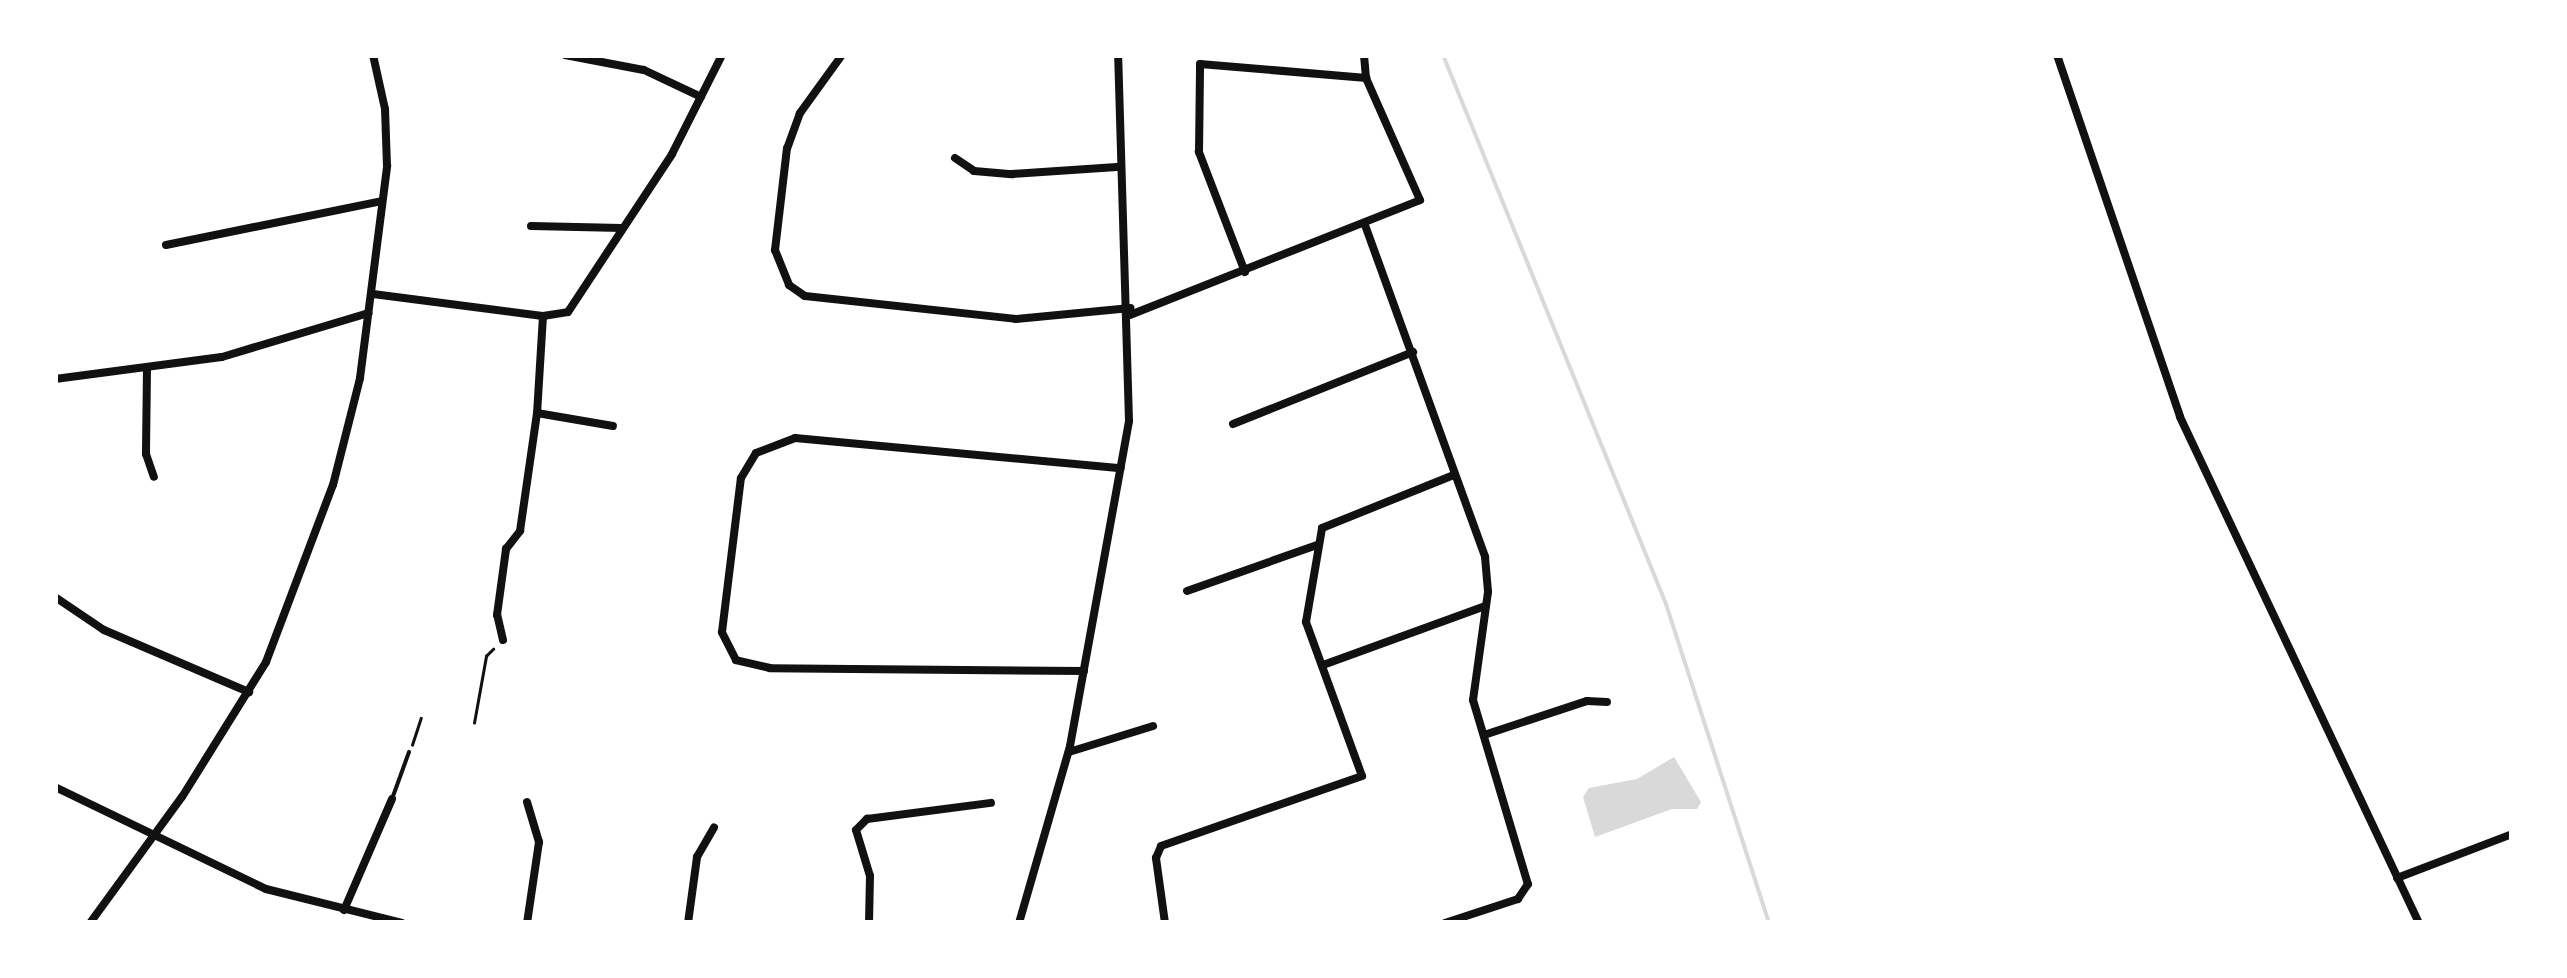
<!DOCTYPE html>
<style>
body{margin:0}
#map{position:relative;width:2567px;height:978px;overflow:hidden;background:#fff;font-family:Rubik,sans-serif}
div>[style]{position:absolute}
.water>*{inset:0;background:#d9d9d9}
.stream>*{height:4px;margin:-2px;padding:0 2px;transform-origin:2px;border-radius:2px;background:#d9d9d9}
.path>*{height:2.5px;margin:-1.25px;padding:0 1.25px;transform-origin:1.25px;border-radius:1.25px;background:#111}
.service>*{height:4px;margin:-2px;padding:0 2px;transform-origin:2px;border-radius:2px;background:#111}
.minor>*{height:8px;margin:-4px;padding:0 4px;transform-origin:4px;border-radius:4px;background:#111}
span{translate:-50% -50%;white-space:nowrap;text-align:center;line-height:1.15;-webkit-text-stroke:8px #fff;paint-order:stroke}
.frame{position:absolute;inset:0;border:58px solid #fff;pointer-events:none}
</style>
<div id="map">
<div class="water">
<i style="clip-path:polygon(1674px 757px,1701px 802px,1697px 809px,1672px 809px,1595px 837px,1583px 797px,1589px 788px,1637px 779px)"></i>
</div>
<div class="stream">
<i style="left:1443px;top:55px;width:593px;rotate:67.89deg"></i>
<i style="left:1666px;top:604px;width:335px;rotate:72.1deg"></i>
</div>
<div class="path">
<i style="left:474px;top:723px;width:68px;rotate:-79.8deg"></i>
<i style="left:486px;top:656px;width:10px;rotate:-45deg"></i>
<i style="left:412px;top:745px;width:28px;rotate:-72deg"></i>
</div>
<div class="service">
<i style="left:392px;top:799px;width:50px;rotate:-70.1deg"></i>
</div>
<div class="minor">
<i style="left:565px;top:55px;width:80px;rotate:10.8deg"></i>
<i style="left:644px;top:70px;width:63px;rotate:25.3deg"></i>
<i style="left:842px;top:55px;width:72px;rotate:125.9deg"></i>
<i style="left:800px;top:113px;width:37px;rotate:110deg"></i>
<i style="left:787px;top:148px;width:103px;rotate:96.7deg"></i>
<i style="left:775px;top:250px;width:38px;rotate:68deg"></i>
<i style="left:789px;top:285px;width:19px;rotate:35deg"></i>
<i style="left:805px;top:296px;width:212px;rotate:6.2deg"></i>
<i style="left:1016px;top:319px;width:115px;rotate:-5.5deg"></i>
<i style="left:2057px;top:55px;width:382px;rotate:71.2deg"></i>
<i style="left:2180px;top:417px;width:560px;rotate:64.72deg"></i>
<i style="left:955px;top:158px;width:23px;rotate:34deg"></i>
<i style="left:974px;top:171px;width:38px;rotate:5deg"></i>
<i style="left:1012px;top:174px;width:105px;rotate:-3.8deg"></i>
<i style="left:1365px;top:225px;width:353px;rotate:70.1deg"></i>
<i style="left:1485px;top:557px;width:35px;rotate:85deg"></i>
<i style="left:1488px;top:592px;width:109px;rotate:97.9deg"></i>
<i style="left:1473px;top:700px;width:192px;rotate:73.4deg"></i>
<i style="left:1528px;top:884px;width:18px;rotate:124deg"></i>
<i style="left:1518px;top:899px;width:77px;rotate:161.8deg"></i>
<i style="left:531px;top:226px;width:91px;rotate:1.3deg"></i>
<i style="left:166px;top:245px;width:220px;rotate:-11.5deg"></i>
<i style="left:1245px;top:272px;width:129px;rotate:-111deg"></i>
<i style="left:1199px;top:152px;width:88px;rotate:-89.3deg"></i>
<i style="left:1200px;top:64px;width:167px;rotate:4.8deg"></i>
<i style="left:373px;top:294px;width:171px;rotate:7.4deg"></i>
<i style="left:543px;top:316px;width:25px;rotate:-9deg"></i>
<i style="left:568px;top:312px;width:189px;rotate:-56.6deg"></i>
<i style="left:672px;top:154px;width:111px;rotate:-63.2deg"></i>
<i style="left:1130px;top:315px;width:312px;rotate:-21.6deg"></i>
<i style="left:1420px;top:200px;width:133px;rotate:-113.9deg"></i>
<i style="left:1366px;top:78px;width:23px;rotate:-95deg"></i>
<i style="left:543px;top:316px;width:97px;rotate:93.5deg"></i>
<i style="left:537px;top:413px;width:77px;rotate:9.7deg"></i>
<i style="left:147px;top:369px;width:85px;rotate:90.7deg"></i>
<i style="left:146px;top:454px;width:24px;rotate:71deg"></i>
<i style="left:55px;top:379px;width:168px;rotate:-7.5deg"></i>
<i style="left:222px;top:357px;width:153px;rotate:-16.7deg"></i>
<i style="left:1233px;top:424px;width:194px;rotate:-21.8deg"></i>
<i style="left:1187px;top:591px;width:138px;rotate:-19.5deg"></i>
<i style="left:55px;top:597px;width:59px;rotate:34deg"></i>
<i style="left:104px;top:630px;width:158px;rotate:23.2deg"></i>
<i style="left:503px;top:640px;width:26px;rotate:-103deg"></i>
<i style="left:497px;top:615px;width:67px;rotate:-82.2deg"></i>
<i style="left:506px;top:549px;width:23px;rotate:-52deg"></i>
<i style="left:520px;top:531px;width:119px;rotate:-81.8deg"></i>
<i style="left:1323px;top:665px;width:172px;rotate:-20deg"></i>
<i style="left:1084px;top:671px;width:314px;rotate:-179.5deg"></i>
<i style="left:770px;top:668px;width:35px;rotate:-167deg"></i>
<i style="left:736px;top:660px;width:31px;rotate:-117deg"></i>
<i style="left:722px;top:632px;width:155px;rotate:-83deg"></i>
<i style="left:741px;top:478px;width:29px;rotate:-59deg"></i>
<i style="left:756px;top:453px;width:42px;rotate:-21deg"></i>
<i style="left:795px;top:438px;width:327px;rotate:5.3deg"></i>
<i style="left:1484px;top:735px;width:108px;rotate:-18.3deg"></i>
<i style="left:1587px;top:701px;width:20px;rotate:3deg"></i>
<i style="left:1069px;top:752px;width:88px;rotate:-17.2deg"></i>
<i style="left:55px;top:787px;width:234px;rotate:25.8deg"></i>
<i style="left:266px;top:889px;width:140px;rotate:14deg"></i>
<i style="left:527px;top:802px;width:42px;rotate:73.3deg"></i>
<i style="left:539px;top:842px;width:82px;rotate:98.4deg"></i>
<i style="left:2397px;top:878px;width:123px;rotate:-20.9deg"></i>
<i style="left:344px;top:910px;width:121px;rotate:-66.6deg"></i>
<i style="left:90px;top:923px;width:156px;rotate:-53.9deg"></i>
<i style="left:182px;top:797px;width:159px;rotate:-58.1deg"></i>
<i style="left:266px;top:662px;width:189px;rotate:-69.3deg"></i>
<i style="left:333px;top:485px;width:110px;rotate:-75.8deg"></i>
<i style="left:360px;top:378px;width:214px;rotate:-82.7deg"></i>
<i style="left:387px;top:166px;width:57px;rotate:-92deg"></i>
<i style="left:385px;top:109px;width:55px;rotate:-102.5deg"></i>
<i style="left:688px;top:923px;width:67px;rotate:-82.2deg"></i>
<i style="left:697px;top:857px;width:34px;rotate:-60deg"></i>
<i style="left:869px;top:923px;width:47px;rotate:-88.8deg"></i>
<i style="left:870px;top:876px;width:48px;rotate:-106.9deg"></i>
<i style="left:856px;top:830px;width:16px;rotate:-45deg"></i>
<i style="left:867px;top:819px;width:125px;rotate:-7.4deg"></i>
<i style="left:1019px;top:923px;width:184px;rotate:-73.9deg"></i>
<i style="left:1070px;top:746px;width:330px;rotate:-79.7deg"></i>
<i style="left:1129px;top:421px;width:366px;rotate:-91.7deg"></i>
<i style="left:1165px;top:923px;width:66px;rotate:-97.9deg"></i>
<i style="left:1156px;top:858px;width:13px;rotate:-67deg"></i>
<i style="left:1161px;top:846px;width:213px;rotate:-19.2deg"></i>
<i style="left:1362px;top:776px;width:164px;rotate:-110deg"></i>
<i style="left:1306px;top:622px;width:95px;rotate:-80.3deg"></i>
<i style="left:1322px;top:528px;width:142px;rotate:-21.9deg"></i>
</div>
<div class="frame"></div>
</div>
